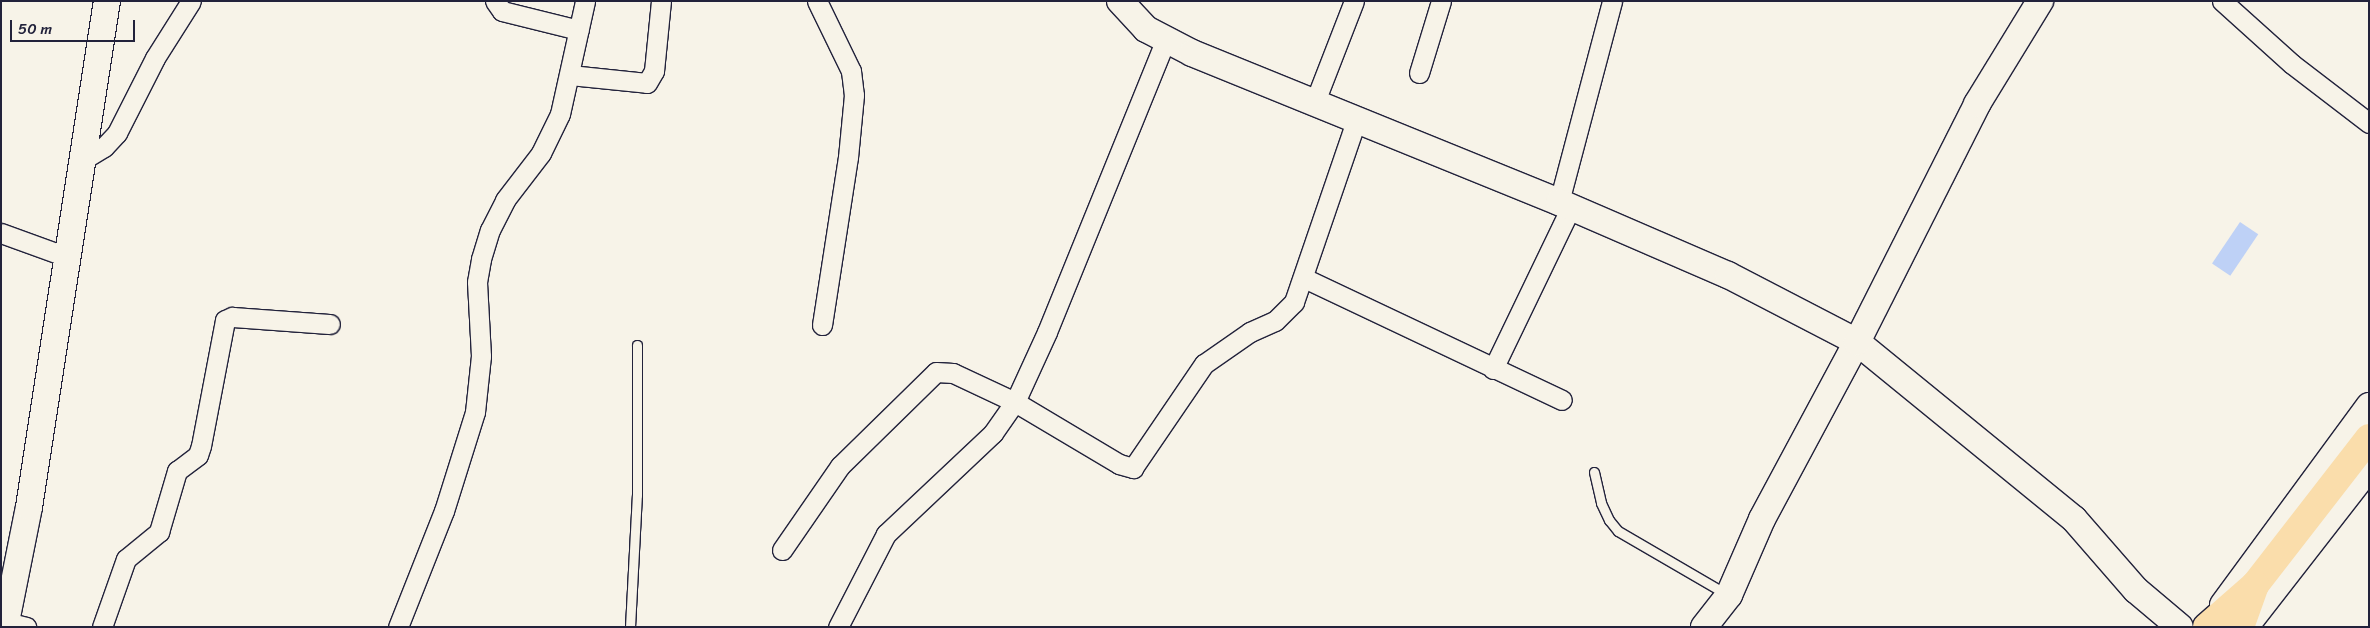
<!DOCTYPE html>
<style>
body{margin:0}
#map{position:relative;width:2370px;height:628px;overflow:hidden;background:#f7f3e8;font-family:Sriracha,sans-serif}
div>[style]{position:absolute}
.building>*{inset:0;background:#bed1f6;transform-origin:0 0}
.roads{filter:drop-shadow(1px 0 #22223b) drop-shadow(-1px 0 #22223b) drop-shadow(0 1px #22223b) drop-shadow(0 -1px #22223b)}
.lane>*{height:9px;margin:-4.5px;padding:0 4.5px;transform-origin:4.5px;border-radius:4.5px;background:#f7f3e8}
.street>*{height:19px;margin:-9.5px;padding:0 9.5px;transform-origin:9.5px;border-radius:9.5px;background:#f7f3e8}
.secondary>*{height:26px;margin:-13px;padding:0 13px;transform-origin:13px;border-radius:13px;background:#f7f3e8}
.primary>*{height:28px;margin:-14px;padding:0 14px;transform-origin:14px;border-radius:14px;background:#faddab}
span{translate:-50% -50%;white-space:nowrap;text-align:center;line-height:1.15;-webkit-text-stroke:4px #f7f3e8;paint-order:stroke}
.frame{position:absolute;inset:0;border:2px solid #22223b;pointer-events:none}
.scale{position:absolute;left:10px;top:20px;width:125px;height:22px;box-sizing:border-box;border:2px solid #22223b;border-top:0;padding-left:6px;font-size:15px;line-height:18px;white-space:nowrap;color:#22223b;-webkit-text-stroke:4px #f7f3e8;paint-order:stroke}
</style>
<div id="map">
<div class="building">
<i style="left:2240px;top:222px;width:22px;height:50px;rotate:34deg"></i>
</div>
<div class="roads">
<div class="lane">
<i style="left:1594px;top:472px;width:32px;rotate:77deg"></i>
<i style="left:1601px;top:503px;width:19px;rotate:65deg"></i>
<i style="left:1609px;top:520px;width:14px;rotate:51deg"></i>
<i style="left:1618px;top:531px;width:127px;rotate:30.2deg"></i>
<i style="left:630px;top:627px;width:132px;rotate:-87deg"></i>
<i style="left:637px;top:495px;width:150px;rotate:-90deg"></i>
</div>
<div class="street">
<i style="left:495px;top:1px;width:12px;rotate:55deg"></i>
<i style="left:502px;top:11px;width:79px;rotate:13.9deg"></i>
<i style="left:817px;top:1px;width:78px;rotate:64.1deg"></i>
<i style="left:851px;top:71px;width:24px;rotate:83deg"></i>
<i style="left:854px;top:95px;width:62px;rotate:95.5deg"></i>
<i style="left:848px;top:157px;width:170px;rotate:98.8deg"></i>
<i style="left:2222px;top:1px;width:94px;rotate:42deg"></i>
<i style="left:2292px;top:64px;width:97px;rotate:37.5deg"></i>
<i style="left:1419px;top:73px;width:75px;rotate:-73deg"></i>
<i style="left:570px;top:75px;width:77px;rotate:5.9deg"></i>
<i style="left:647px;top:83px;width:14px;rotate:-60deg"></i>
<i style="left:654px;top:71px;width:70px;rotate:-84.3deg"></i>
<i style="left:1314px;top:104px;width:110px;rotate:-68.8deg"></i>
<i style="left:84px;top:159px;width:23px;rotate:-31deg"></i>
<i style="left:104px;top:147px;width:19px;rotate:-47deg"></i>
<i style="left:117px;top:133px;width:84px;rotate:-63.1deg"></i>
<i style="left:155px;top:58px;width:67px;rotate:-57.7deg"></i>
<i style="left:1559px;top:202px;width:208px;rotate:-75.2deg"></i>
<i style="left:1px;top:233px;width:70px;rotate:20deg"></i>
<i style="left:1304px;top:278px;width:285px;rotate:25.3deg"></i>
<i style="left:1493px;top:369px;width:180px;rotate:-64.3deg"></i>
<i style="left:782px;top:550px;width:102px;rotate:-55.4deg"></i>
<i style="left:840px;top:466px;width:134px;rotate:-44.4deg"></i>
<i style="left:936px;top:372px;width:17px;rotate:3deg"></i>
<i style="left:953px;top:373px;width:68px;rotate:25.1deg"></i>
<i style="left:1015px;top:402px;width:121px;rotate:30.8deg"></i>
<i style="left:1119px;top:464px;width:15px;rotate:16deg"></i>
<i style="left:1133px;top:468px;width:126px;rotate:-55.7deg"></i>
<i style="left:1204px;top:364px;width:56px;rotate:-34.8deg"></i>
<i style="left:1250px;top:332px;width:27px;rotate:-24deg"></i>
<i style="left:1275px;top:321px;width:27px;rotate:-45deg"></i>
<i style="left:1294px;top:302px;width:191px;rotate:-71.1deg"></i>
<i style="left:6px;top:622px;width:21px;rotate:14deg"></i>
<i style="left:102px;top:627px;width:72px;rotate:-70.6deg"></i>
<i style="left:126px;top:559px;width:43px;rotate:-39.3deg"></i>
<i style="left:159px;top:532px;width:64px;rotate:-73.6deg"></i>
<i style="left:177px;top:471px;width:26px;rotate:-37deg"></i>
<i style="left:198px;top:455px;width:9px;rotate:-72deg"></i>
<i style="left:201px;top:446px;width:128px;rotate:-79.2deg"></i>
<i style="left:225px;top:320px;width:8px;rotate:-23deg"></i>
<i style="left:232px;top:317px;width:98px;rotate:4.1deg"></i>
<i style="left:398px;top:627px;width:125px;rotate:-68.4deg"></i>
<i style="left:444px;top:511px;width:104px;rotate:-72.6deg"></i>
<i style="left:475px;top:412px;width:56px;rotate:-83.9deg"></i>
<i style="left:481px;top:356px;width:74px;rotate:-93.1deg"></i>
<i style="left:477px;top:282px;width:23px;rotate:-80deg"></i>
<i style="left:481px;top:259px;width:30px;rotate:-73deg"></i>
<i style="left:490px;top:230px;width:34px;rotate:-63deg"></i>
<i style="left:505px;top:200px;width:59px;rotate:-52.5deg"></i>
<i style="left:541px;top:153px;width:43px;rotate:-64deg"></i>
<i style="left:560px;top:114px;width:116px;rotate:-77.5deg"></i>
<i style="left:838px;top:627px;width:105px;rotate:-62.7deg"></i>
<i style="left:886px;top:534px;width:147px;rotate:-43.3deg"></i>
<i style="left:993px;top:433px;width:38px;rotate:-55deg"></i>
<i style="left:1015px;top:402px;width:77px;rotate:-65.4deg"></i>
<i style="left:1047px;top:332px;width:314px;rotate:-67.9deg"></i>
</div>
<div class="secondary">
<i style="left:1120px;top:1px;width:38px;rotate:47deg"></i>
<i style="left:1146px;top:29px;width:52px;rotate:27.6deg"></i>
<i style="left:1192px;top:53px;width:396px;rotate:22.1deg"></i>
<i style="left:1559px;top:202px;width:184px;rotate:23.4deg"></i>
<i style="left:1728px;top:275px;width:145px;rotate:27.4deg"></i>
<i style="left:1857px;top:342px;width:280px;rotate:39.2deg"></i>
<i style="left:2074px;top:519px;width:94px;rotate:48.9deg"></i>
<i style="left:2136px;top:590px;width:57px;rotate:40.1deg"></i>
<i style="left:2223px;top:605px;width:247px;rotate:-53.7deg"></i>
<i style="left:5px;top:627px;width:122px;rotate:-78.7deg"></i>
<i style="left:29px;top:507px;width:512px;rotate:-81.24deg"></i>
<i style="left:1704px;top:627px;width:41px;rotate:-52deg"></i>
<i style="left:1729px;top:595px;width:83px;rotate:-66.5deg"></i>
<i style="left:1762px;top:519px;width:201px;rotate:-61.8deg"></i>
<i style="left:1857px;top:342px;width:267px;rotate:-63.2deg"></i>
<i style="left:1977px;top:104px;width:121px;rotate:-58.5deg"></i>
<i style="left:2245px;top:627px;width:202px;rotate:-52.1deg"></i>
</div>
<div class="primary">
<i style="left:2207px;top:627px;width:64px;rotate:-41.2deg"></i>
<i style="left:2255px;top:585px;width:186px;rotate:-52.2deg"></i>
<i style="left:2240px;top:627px;width:45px;rotate:-70.3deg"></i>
</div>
</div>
<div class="frame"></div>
<div class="scale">50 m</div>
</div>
